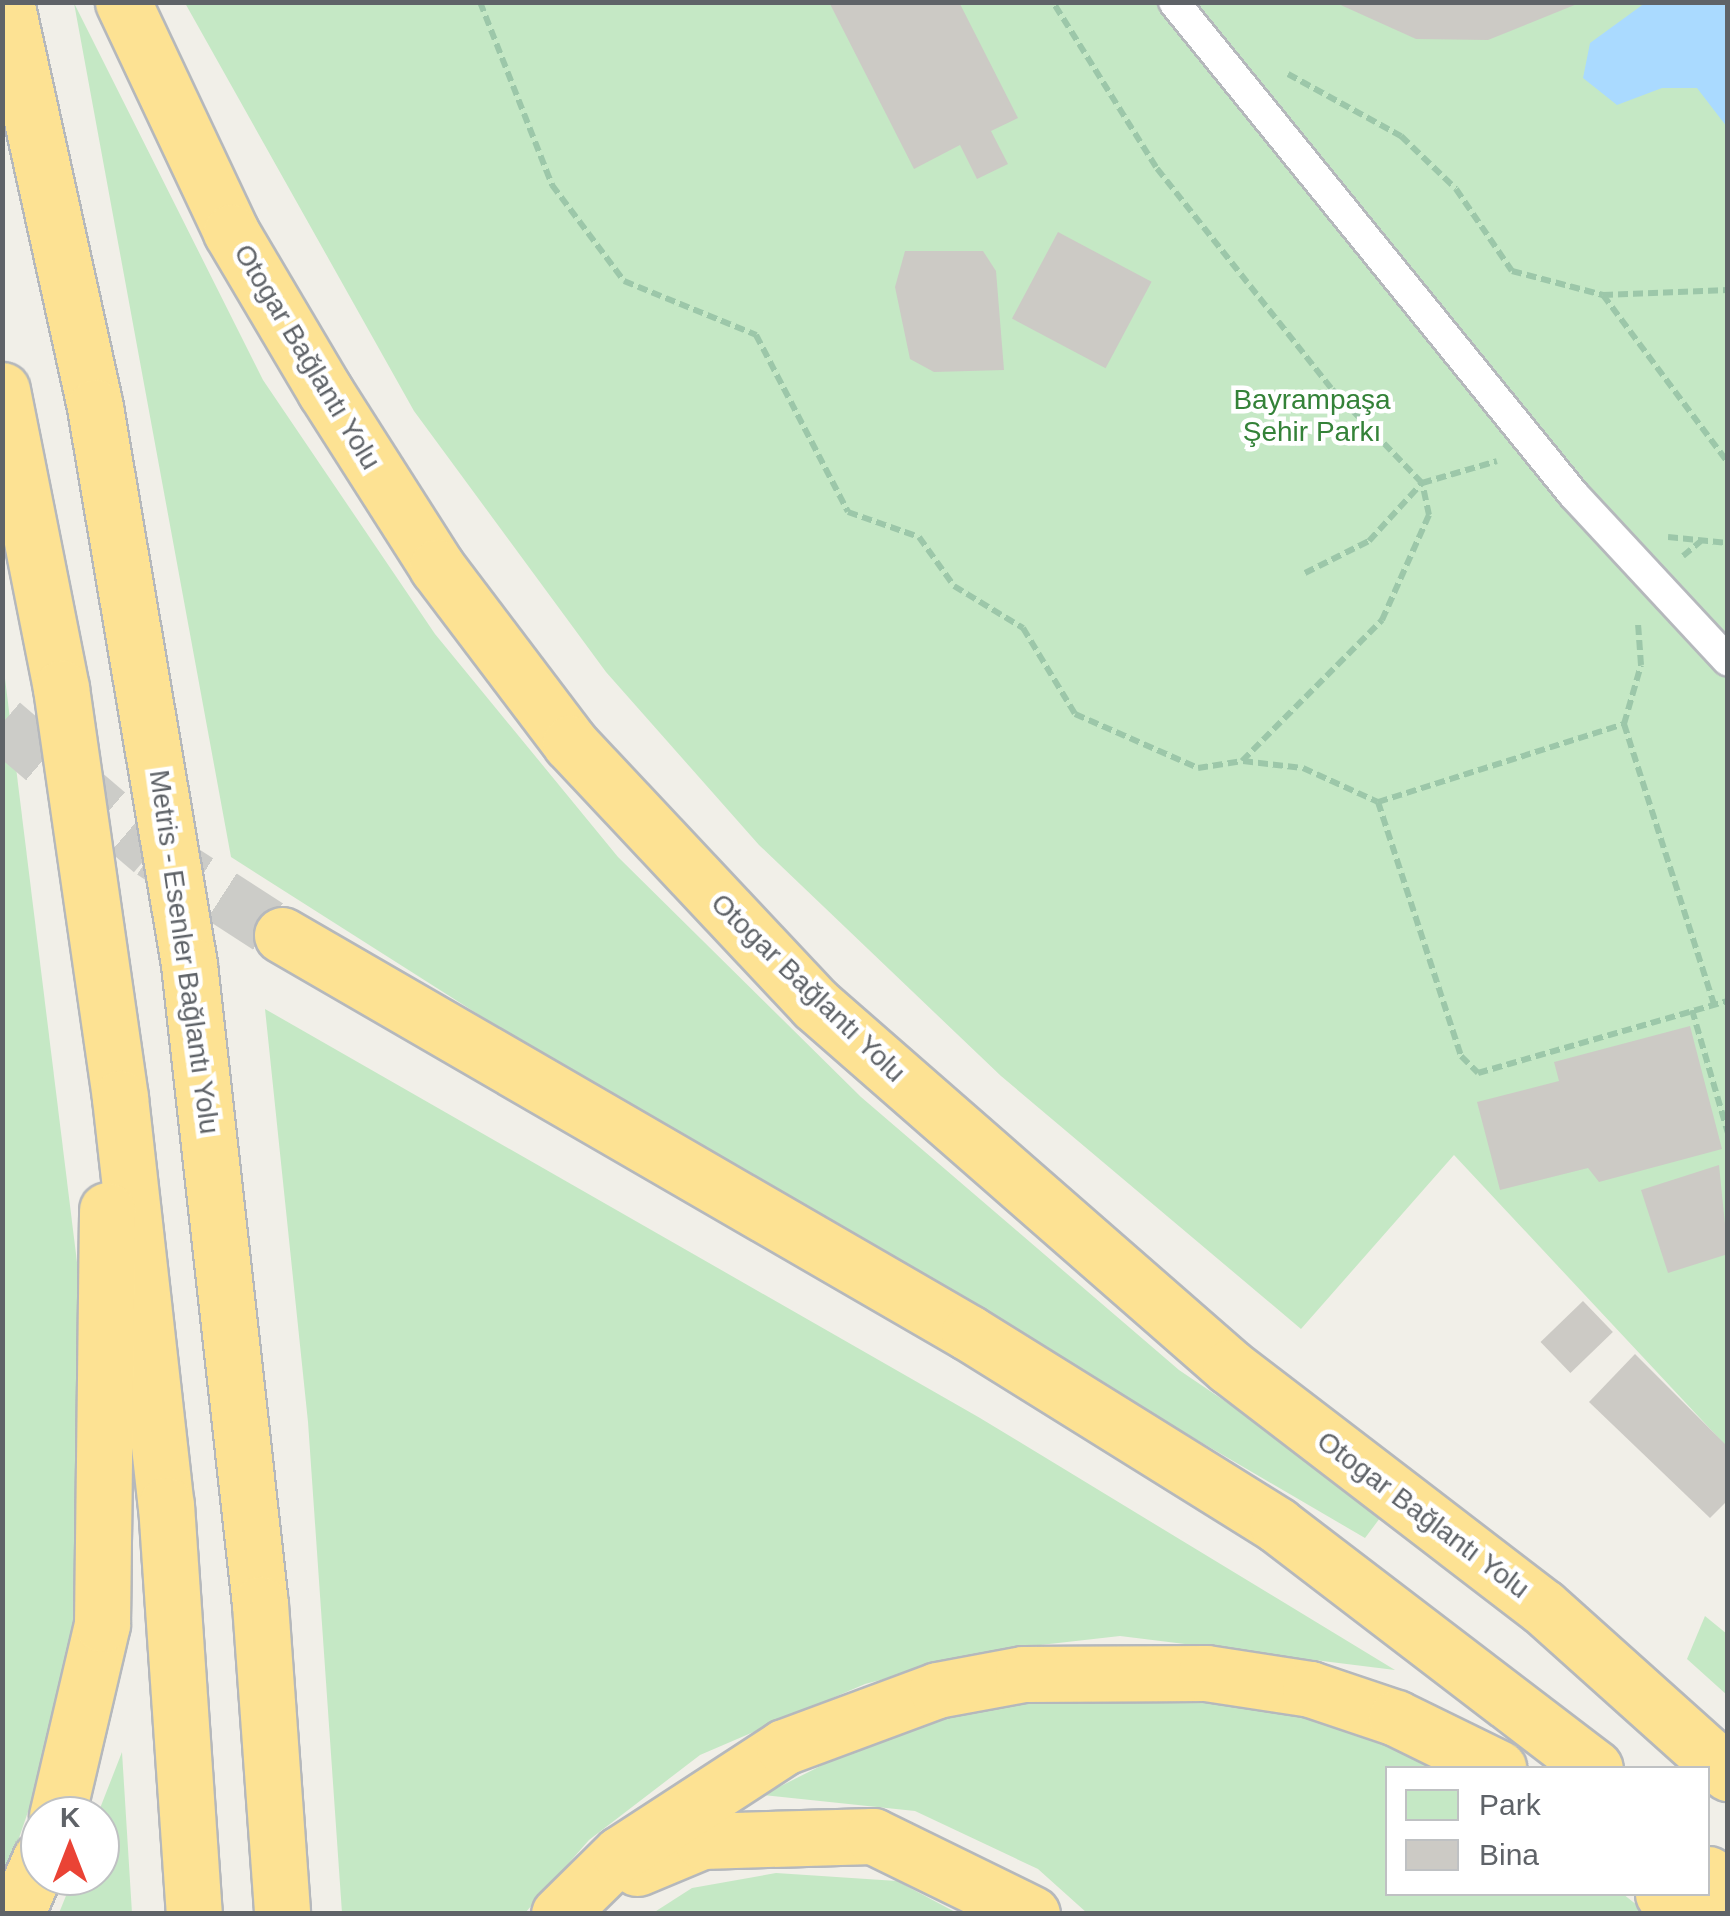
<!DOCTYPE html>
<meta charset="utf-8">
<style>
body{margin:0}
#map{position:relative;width:1730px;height:1916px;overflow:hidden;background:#f1efe8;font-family:Helvetica,sans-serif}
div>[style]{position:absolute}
.green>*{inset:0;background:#c5e8c5}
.water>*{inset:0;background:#aadaff}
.building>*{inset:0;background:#cccac5;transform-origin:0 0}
.highway-tunnel>*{height:55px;margin-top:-27.5px;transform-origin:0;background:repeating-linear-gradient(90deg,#ccccc8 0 55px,transparent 0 83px)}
.path>*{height:6px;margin-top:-3px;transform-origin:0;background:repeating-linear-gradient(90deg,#9cc7a9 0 10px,transparent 0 15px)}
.roads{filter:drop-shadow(2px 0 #b5b8bc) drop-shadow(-2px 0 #b5b8bc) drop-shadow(0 2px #b5b8bc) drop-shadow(0 -2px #b5b8bc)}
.lane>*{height:30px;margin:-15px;padding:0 15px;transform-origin:15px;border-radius:15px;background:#fff}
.highway>*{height:55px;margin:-27.5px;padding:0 27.5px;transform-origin:27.5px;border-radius:27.5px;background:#fde293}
span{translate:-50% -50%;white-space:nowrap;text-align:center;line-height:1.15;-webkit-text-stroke:9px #fff;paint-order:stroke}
.street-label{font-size:28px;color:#5f6368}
.park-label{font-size:28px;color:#348238}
.frame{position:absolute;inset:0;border:5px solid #5f6368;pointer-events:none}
.legend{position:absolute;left:1385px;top:1766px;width:325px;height:130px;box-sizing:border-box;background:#fff;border:2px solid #bfc1c3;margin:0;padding:12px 18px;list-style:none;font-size:30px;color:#5f6368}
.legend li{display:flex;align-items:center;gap:20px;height:50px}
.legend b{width:50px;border:2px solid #bfc1c3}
.north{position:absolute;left:20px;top:1796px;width:100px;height:100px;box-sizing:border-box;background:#fff;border:2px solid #bfc1c3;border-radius:50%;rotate:0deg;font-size:28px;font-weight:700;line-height:40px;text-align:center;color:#5f6368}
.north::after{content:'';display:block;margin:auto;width:35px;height:45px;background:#ea4335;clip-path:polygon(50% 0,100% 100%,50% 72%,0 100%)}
</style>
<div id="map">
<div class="green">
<i style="clip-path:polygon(74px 3px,263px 380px,435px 634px,618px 857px,861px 1097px,1179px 1370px,1386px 1510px,1365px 1538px,583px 1081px,231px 857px)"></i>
<i style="clip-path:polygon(185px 3px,1727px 3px,1727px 1447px,1454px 1155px,1301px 1329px,1001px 1076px,759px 845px,606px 672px,414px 411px)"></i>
<i style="clip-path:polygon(2px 654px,83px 1311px,79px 1662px,2px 1888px)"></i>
<i style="clip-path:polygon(265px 1009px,980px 1418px,1395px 1670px,1120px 1636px,997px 1650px,865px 1684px,700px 1755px,589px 1840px,525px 1913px,342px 1913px,308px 1422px)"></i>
<i style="clip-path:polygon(1705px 1616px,1727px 1634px,1727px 1695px,1687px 1659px)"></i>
<i style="clip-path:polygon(1140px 1694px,1334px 1720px,1444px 1768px,1388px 1768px,1388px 1894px,1623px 1894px,1647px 1913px,1087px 1913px,1038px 1869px,915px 1811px,763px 1795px,890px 1731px,1031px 1700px)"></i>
<i style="clip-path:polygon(122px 1752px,132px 1913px,59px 1913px,74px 1876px,100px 1876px,97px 1816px)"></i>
<i style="clip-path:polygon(776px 1873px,897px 1881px,957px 1913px,653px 1913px,692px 1888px)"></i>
</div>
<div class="water">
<i style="clip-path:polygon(1645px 3px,1727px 3px,1727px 127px,1697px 88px,1662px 88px,1617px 105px,1583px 78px,1590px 43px)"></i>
</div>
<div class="building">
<i style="clip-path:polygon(829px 2px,959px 2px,1018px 118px,991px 131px,1008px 164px,977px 179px,960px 145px,914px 169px)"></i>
<i style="clip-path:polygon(1334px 2px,1582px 2px,1488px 40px,1416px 39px)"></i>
<i style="left:1058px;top:232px;width:106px;height:98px;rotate:28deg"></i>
<i style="clip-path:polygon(905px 251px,983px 251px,996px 271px,1004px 370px,934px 372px,910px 359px,895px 287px)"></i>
<i style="clip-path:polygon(1690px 1026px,1722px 1149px,1599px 1182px,1588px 1168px,1500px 1190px,1477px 1102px,1559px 1081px,1554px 1062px)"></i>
<i style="clip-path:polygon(1719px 1165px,1728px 1254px,1668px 1273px,1641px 1190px)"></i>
<i style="left:1583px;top:1301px;width:43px;height:59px;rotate:46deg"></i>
<i style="clip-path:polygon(1635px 1354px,1728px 1447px,1728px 1500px,1710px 1518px,1589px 1402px)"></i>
</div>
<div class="highway-tunnel">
<i style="left:2px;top:723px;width:197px;rotate:40.5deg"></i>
<i style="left:152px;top:851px;width:155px;rotate:32.9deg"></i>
</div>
<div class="path">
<i style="left:480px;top:2px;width:197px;rotate:68.5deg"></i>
<i style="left:552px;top:185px;width:120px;rotate:53.1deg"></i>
<i style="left:624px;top:281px;width:143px;rotate:22.2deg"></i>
<i style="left:756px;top:335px;width:199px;rotate:62.5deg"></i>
<i style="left:848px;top:512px;width:75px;rotate:19.4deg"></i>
<i style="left:919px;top:537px;width:60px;rotate:54.5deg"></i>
<i style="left:954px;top:586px;width:81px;rotate:31.3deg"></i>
<i style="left:1023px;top:628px;width:100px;rotate:58.8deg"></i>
<i style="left:1075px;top:714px;width:134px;rotate:23.7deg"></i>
<i style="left:1198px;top:768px;width:45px;rotate:-9deg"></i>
<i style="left:1242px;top:761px;width:199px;rotate:-45.2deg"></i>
<i style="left:1382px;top:620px;width:115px;rotate:-65.9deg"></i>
<i style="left:1429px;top:515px;width:33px;rotate:-102deg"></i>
<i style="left:1422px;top:483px;width:132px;rotate:-133.8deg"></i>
<i style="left:1331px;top:388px;width:282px;rotate:-128.4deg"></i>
<i style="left:1156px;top:167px;width:195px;rotate:-122deg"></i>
<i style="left:1288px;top:74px;width:129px;rotate:28.8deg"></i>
<i style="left:1401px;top:136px;width:76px;rotate:43.9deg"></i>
<i style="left:1456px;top:189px;width:99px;rotate:55.7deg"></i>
<i style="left:1512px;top:271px;width:94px;rotate:14.8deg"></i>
<i style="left:1603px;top:295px;width:125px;rotate:-2.3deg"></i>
<i style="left:1603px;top:295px;width:209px;rotate:53.3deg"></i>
<i style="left:1668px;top:537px;width:60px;rotate:5.7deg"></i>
<i style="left:1683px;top:556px;width:23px;rotate:-40deg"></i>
<i style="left:1305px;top:573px;width:72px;rotate:-26.6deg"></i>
<i style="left:1369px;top:541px;width:79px;rotate:-47.6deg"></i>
<i style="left:1422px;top:483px;width:78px;rotate:-16.3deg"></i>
<i style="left:1624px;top:724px;width:61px;rotate:-73.9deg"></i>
<i style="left:1641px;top:665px;width:42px;rotate:-94.1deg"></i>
<i style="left:1243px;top:761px;width:60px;rotate:6.7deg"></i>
<i style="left:1303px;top:768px;width:82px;rotate:24.4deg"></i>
<i style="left:1378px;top:802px;width:258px;rotate:-17.6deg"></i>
<i style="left:1624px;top:724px;width:294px;rotate:72.2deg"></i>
<i style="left:1378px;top:802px;width:267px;rotate:71.9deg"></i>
<i style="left:1461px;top:1056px;width:24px;rotate:45deg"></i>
<i style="left:1478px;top:1073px;width:260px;rotate:-16.1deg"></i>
<i style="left:1692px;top:1010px;width:128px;rotate:73.7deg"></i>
</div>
<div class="roads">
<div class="lane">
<i style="left:1174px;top:2px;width:635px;rotate:50.95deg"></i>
<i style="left:1574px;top:495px;width:226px;rotate:47.1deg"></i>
</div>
<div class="highway">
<i style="left:6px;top:2px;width:415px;rotate:77.6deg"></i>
<i style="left:95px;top:407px;width:565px;rotate:80.42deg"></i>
<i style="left:189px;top:964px;width:644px;rotate:83.67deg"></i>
<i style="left:260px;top:1604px;width:311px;rotate:85.9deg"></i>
<i style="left:123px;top:2px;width:254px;rotate:64.8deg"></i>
<i style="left:231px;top:232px;width:185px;rotate:59.4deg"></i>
<i style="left:325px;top:391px;width:209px;rotate:57.5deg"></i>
<i style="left:437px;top:567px;width:221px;rotate:52.9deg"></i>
<i style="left:570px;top:743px;width:358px;rotate:46.8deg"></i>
<i style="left:815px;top:1004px;width:551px;rotate:41.18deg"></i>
<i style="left:1230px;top:1367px;width:394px;rotate:37.5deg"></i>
<i style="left:1543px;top:1607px;width:249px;rotate:41.9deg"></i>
<i style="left:2px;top:390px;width:304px;rotate:78.8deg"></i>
<i style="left:61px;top:688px;width:414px;rotate:81.8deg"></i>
<i style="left:120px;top:1098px;width:410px;rotate:83.6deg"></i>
<i style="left:166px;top:1505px;width:410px;rotate:86.1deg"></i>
<i style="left:282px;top:935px;width:794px;rotate:30.09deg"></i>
<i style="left:969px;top:1333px;width:363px;rotate:31.9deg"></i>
<i style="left:1277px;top:1525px;width:400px;rotate:37.4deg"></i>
<i style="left:57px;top:1816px;width:197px;rotate:-76.8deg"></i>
<i style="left:102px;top:1624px;width:414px;rotate:-89.3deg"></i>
<i style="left:637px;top:1868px;width:70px;rotate:-22.6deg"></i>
<i style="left:702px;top:1841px;width:171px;rotate:-1.7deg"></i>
<i style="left:873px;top:1836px;width:177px;rotate:26.1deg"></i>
<i style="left:1708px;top:1874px;width:29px;rotate:46deg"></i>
<i style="left:1663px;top:1894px;width:30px;rotate:42deg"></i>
<i style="left:16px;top:1914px;width:60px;rotate:-66.4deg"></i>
<i style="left:559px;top:1914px;width:86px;rotate:-44.5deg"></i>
<i style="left:620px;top:1854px;width:196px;rotate:-33.1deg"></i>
<i style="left:784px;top:1747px;width:163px;rotate:-20.4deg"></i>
<i style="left:937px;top:1690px;width:87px;rotate:-10.5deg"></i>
<i style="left:1023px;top:1674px;width:183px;rotate:-0.3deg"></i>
<i style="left:1206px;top:1673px;width:105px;rotate:8.7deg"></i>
<i style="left:1310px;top:1689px;width:91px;rotate:18.6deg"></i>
<i style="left:1396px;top:1718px;width:114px;rotate:26.1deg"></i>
</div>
</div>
<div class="street-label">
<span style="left:307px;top:357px;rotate:59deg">Otogar Bağlantı Yolu</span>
<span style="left:184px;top:952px;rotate:82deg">Metris - Esenler Bağlantı Yolu</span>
<span style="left:808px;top:988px;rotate:44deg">Otogar Bağlantı Yolu</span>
<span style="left:1423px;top:1515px;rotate:37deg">Otogar Bağlantı Yolu</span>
</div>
<div class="park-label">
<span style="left:1312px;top:416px">Bayrampaşa<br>Şehir Parkı</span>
</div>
<div class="frame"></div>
<ul class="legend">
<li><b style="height:28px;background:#c5e8c5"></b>Park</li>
<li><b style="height:28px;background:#cccac5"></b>Bina</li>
</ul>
<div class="north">K</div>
</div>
